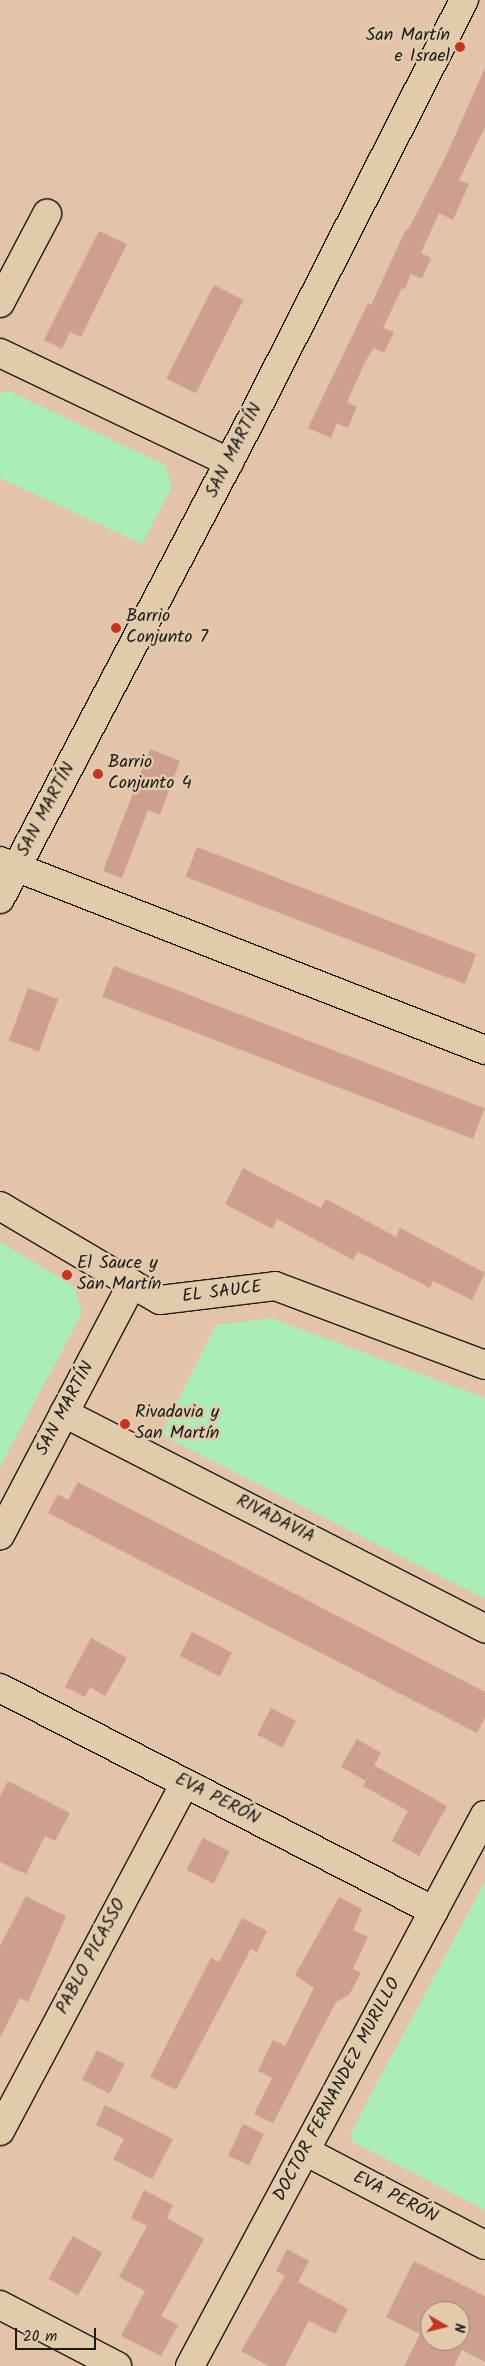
<!DOCTYPE html>
<meta charset="utf-8">
<style>
body{margin:0}
#map{position:relative;width:485px;height:2366px;overflow:hidden;background:#e4c4a8;font-family:Kalam,sans-serif}
div>[style]{position:absolute}
.green>*{inset:0;background:#aaedb7}
.building>*{inset:0;background:#ce9f8e;transform-origin:0 0}
.roads{filter:drop-shadow(1px 0 #1c1c1c) drop-shadow(-1px 0 #1c1c1c) drop-shadow(0 1px #1c1c1c) drop-shadow(0 -1px #1c1c1c)}
.street>*{height:28px;margin:-14px;padding:0 14px;transform-origin:14px;border-radius:14px;background:#e1cbab}
.secondary>*{height:28px;margin:-14px;padding:0 14px;transform-origin:14px;border-radius:14px;background:#e1cbab}
.dots>*{width:14px;height:14px;translate:-50% -50%;box-sizing:border-box;border:2px solid #e1cbab;border-radius:50%}
span{translate:-50% -50%;white-space:nowrap;text-align:center;line-height:1.15;-webkit-text-stroke:5px #e1cbab;paint-order:stroke}
.poi-label{font-size:18px;color:#1c1c1c}
.right{translate:-100% -50%;text-align:right}
.left{translate:0 -50%;text-align:left}
.street-label{font-size:18px;color:#1c1c1c}
.north{position:absolute;left:420px;top:2301px;width:50px;height:50px;box-sizing:border-box;background:#e1cbab;border:1px solid #928572;border-radius:50%;rotate:98deg;font-size:14px;font-weight:700;line-height:20px;text-align:center;color:#1c1c1c}
.north::after{content:'';display:block;margin:auto;width:18px;height:22px;background:#c8321e;clip-path:polygon(50% 0,100% 100%,50% 72%,0 100%)}
.scale{position:absolute;left:15px;top:2328px;width:81px;height:22px;box-sizing:border-box;border:2px solid #1c1c1c;border-top:0;padding-left:6px;font-size:15px;line-height:18px;white-space:nowrap;color:#1c1c1c;-webkit-text-stroke:4px #e1cbab;paint-order:stroke}
</style>
<div id="map">
<div class="green">
<i style="clip-path:polygon(9px 391px,165px 465px,172px 487px,142px 544px,0 478px,0 394px)"></i>
<i style="clip-path:polygon(0 1242px,74px 1286px,82px 1313px,0 1467px)"></i>
<i style="clip-path:polygon(271px 1318px,485px 1398px,485px 1599px,161px 1435px,216px 1325px)"></i>
<i style="clip-path:polygon(485px 1881px,485px 2210px,353px 2142px,351px 2132px)"></i>
</div>
<div class="building">
<i style="clip-path:polygon(485px 68px,485px 127px,459px 180px,469px 184px,453px 220px,439px 213px,421px 253px,431px 258px,422px 279px,411px 274px,405px 289px,402px 288px,383px 328px,394px 332px,384px 353px,374px 348px,365px 362px,347px 402px,357px 407px,348px 428px,337px 423px,331px 438px,308px 428px,368px 303px,371px 305px,406px 229px,408px 230px,446px 156px)"></i>
<i style="clip-path:polygon(99px 231px,127px 244px,81px 337px,70px 332px,62px 349px,44px 340px)"></i>
<i style="left:214px;top:285px;width:33px;height:105px;rotate:27deg"></i>
<i style="clip-path:polygon(150px 749px,180px 761px,160px 815px,148px 810px,122px 878px,103px 871px)"></i>
<i style="left:197px;top:847px;width:299px;height:32px;rotate:21deg"></i>
<i style="left:114px;top:966px;width:397px;height:33px;rotate:21deg"></i>
<i style="left:28px;top:988px;width:32px;height:56px;rotate:20deg"></i>
<i style="clip-path:polygon(243px 1168px,321px 1208px,326px 1199px,396px 1237px,400px 1228px,485px 1273px,472px 1300px,433px 1281px,430px 1288px,358px 1252px,353px 1260px,277px 1219px,272px 1229px,225px 1204px)"></i>
<i style="clip-path:polygon(78px 1482px,485px 1692px,485px 1717px,477px 1733px,48px 1513px,58px 1494px,68px 1500px)"></i>
<i style="left:192px;top:1632px;width:45px;height:27px;rotate:27deg"></i>
<i style="clip-path:polygon(91px 1638px,127px 1658px,105px 1696px,90px 1687px,85px 1697px,65px 1687px)"></i>
<i style="left:271px;top:1708px;width:28px;height:30px;rotate:27deg"></i>
<i style="left:357px;top:1739px;width:28px;height:32px;rotate:30deg"></i>
<i style="clip-path:polygon(374px 1765px,447px 1806px,419px 1856px,392px 1841px,408px 1811px,363px 1786px)"></i>
<i style="clip-path:polygon(8px 1781px,70px 1813px,55px 1841px,45px 1836px,26px 1874px,0 1862px,0 1797px)"></i>
<i style="left:203px;top:1838px;width:30px;height:36px;rotate:27deg"></i>
<i style="clip-path:polygon(26px 1896px,66px 1916px,28px 2002px,20px 1998px,0 2038px,0 1946px)"></i>
<i style="clip-path:polygon(339px 1897px,362px 1909px,353px 1930px,368px 1937px,353px 1969px,361px 1973px,349px 1995px,336px 2002px,273px 2123px,254px 2114px,272px 2078px,258px 2071px,273px 2040px,285px 2046px,314px 1988px,295px 1975px)"></i>
<i style="clip-path:polygon(242px 1918px,267px 1931px,257px 1952px,251px 1949px,176px 2090px,150px 2077px,211px 1958px,219px 1962px)"></i>
<i style="left:97px;top:2050px;width:31px;height:33px;rotate:27deg"></i>
<i style="clip-path:polygon(105px 2105px,173px 2139px,152px 2179px,113px 2159px,124px 2139px,96px 2125px)"></i>
<i style="left:243px;top:2124px;width:23px;height:35px;rotate:25deg"></i>
<i style="clip-path:polygon(144px 2190px,173px 2205px,167px 2218px,204px 2239px,161px 2316px,178px 2325px,161px 2356px,121px 2336px,145px 2291px,119px 2277px,147px 2226px,131px 2218px)"></i>
<i style="left:73px;top:2236px;width:34px;height:49px;rotate:30deg"></i>
<i style="clip-path:polygon(287px 2249px,309px 2261px,298px 2282px,348px 2309px,335px 2334px,309px 2321px,285px 2366px,269px 2366px,241px 2351px,285px 2276px,276px 2271px)"></i>
<i style="clip-path:polygon(evenodd,414px 2261px,485px 2296px,485px 2362px,462px 2350px,454px 2366px,404px 2366px,420px 2334px,386px 2317px,414px 2261px,430px 2311px,460px 2311px,460px 2341px,430px 2341px,430px 2311px)"></i>
</div>
<div class="roads">
<div class="street">
<i style="left:0;top:303px;width:101px;rotate:-62.2deg"></i>
<i style="left:0;top:353px;width:254px;rotate:25.5deg"></i>
<i style="left:0;top:861px;width:521px;rotate:21.29deg"></i>
<i style="left:132px;top:1284px;width:32px;rotate:30deg"></i>
<i style="left:160px;top:1300px;width:116px;rotate:-6.9deg"></i>
<i style="left:275px;top:1286px;width:224px;rotate:20.6deg"></i>
<i style="left:64px;top:1413px;width:473px;rotate:27.1deg"></i>
<i style="left:0;top:1688px;width:488px;rotate:27.2deg"></i>
<i style="left:0;top:2131px;width:394px;rotate:-62deg"></i>
<i style="left:305px;top:2151px;width:203px;rotate:27.6deg"></i>
<i style="left:0;top:2305px;width:132px;rotate:27.5deg"></i>
<i style="left:190px;top:2366px;width:625px;rotate:-61.84deg"></i>
</div>
<div class="secondary">
<i style="left:0;top:899px;width:541px;rotate:-62.35deg"></i>
<i style="left:251px;top:420px;width:471px;rotate:-63.1deg"></i>
<i style="left:0;top:1206px;width:153px;rotate:30.6deg"></i>
<i style="left:132px;top:1284px;width:284px;rotate:117.7deg"></i>
</div>
</div>
<div class="dots">
<i style="left:460px;top:47px;background:#c8321e"></i>
<i style="left:116px;top:628px;background:#c8321e"></i>
<i style="left:98px;top:774px;background:#c8321e"></i>
<i style="left:67px;top:1275px;background:#c8321e"></i>
<i style="left:125px;top:1424px;background:#c8321e"></i>
</div>
<div class="poi-label">
<span class="right" style="left:450px;top:47px">San Martín<br>e Israel</span>
<span class="left" style="left:126px;top:628px">Barrio<br>Conjunto 7</span>
<span class="left" style="left:108px;top:774px">Barrio<br>Conjunto 4</span>
<span class="left" style="left:77px;top:1275px">El Sauce y<br>San Martín</span>
<span class="left" style="left:135px;top:1424px">Rivadavia y<br>San Martín</span>
</div>
<div class="street-label">
<span style="left:235px;top:451px;rotate:-63deg">SAN MARTÍN</span>
<span style="left:47px;top:810px;rotate:-62deg">SAN MARTÍN</span>
<span style="left:222px;top:1293px;rotate:-7deg">EL SAUCE</span>
<span style="left:66px;top:1409px;rotate:-62deg">SAN MARTÍN</span>
<span style="left:275px;top:1520px;rotate:27deg">RIVADAVIA</span>
<span style="left:217px;top:1800px;rotate:27deg">EVA PERÓN</span>
<span style="left:92px;top:1957px;rotate:-62deg">PABLO PICASSO</span>
<span style="left:338px;top:2090px;rotate:-62deg">DOCTOR FERNANDEZ MURILLO</span>
<span style="left:395px;top:2198px;rotate:27deg">EVA PERÓN</span>
</div>
<div class="north">N</div>
<div class="scale">20 m</div>
</div>
